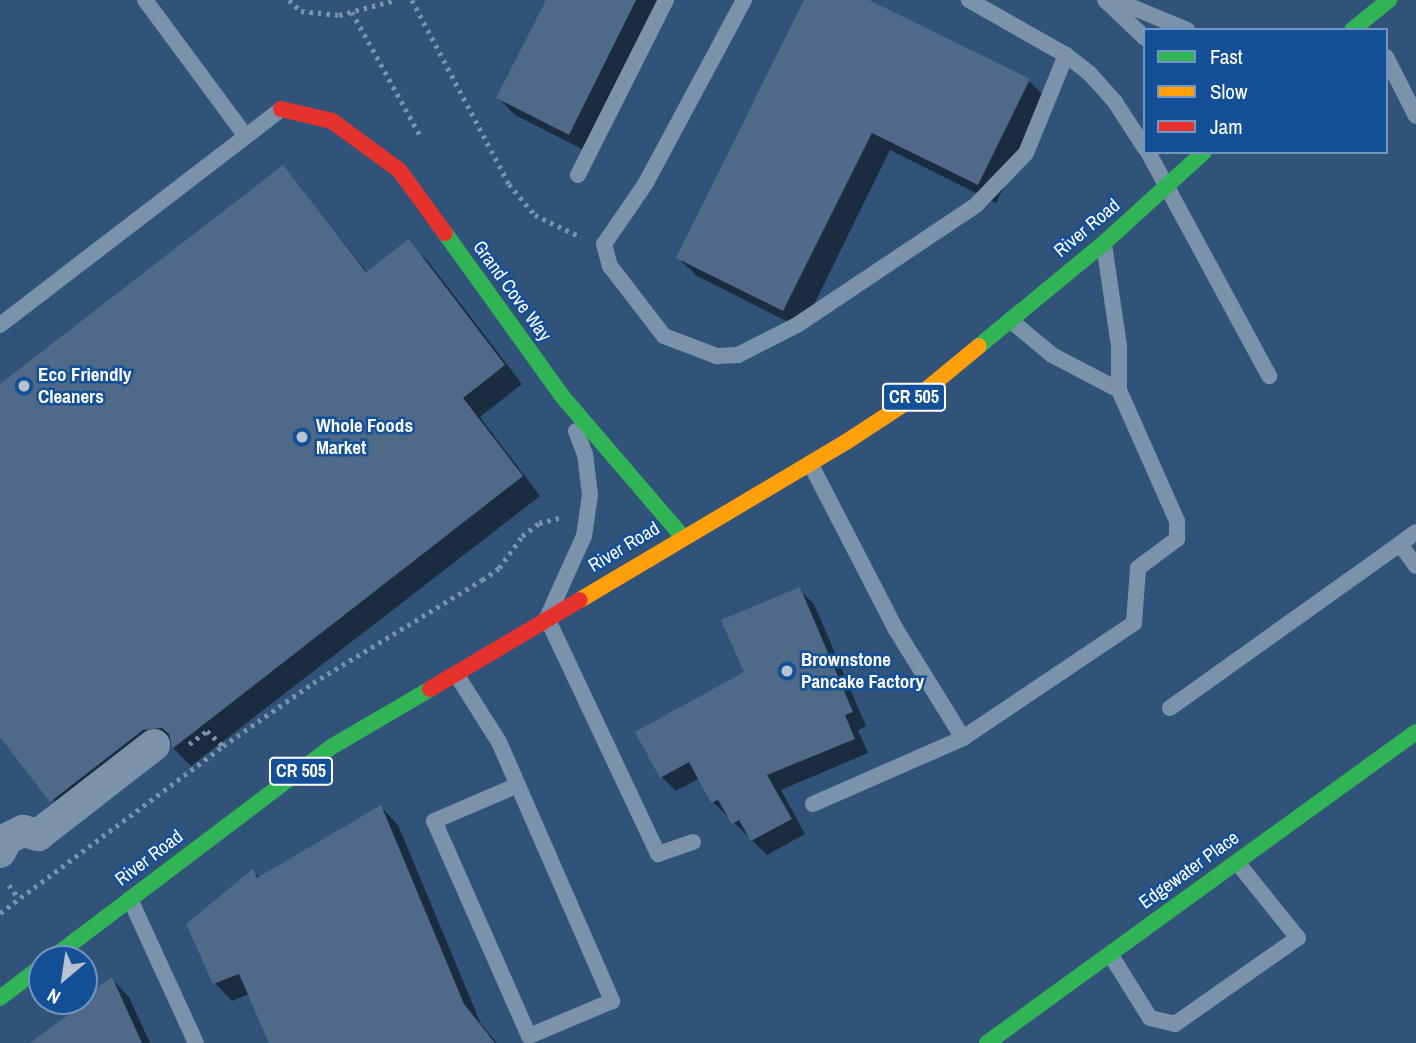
<!DOCTYPE html>
<style>
body{margin:0}
#map{position:relative;width:1416px;height:1043px;overflow:hidden;background:#325379;font-family:"Archivo Narrow",sans-serif}
div>[style]{position:absolute}
.shadow>*{inset:0;background:#0007}
.building>*{inset:0;background:#4f6a88}
.path>*{height:4.5px;margin-top:-2.25px;transform-origin:0;background:repeating-linear-gradient(90deg,#7b92ab 0 3.5px,transparent 0 8.5px)}
.lane>*{height:16px;margin:-8px;padding:0 8px;transform-origin:8px;border-radius:8px;background:#7b92ab}
.street>*{height:32px;margin:-16px;padding:0 16px;transform-origin:16px;border-radius:16px;background:#7b92ab}
.fast>*{height:16px;margin:-8px;padding:0 8px;transform-origin:8px;border-radius:8px;background:#30b455}
.slow>*{height:16px;margin:-8px;padding:0 8px;transform-origin:8px;border-radius:8px;background:#ff9f0a}
.jam>*{height:16px;margin:-8px;padding:0 8px;transform-origin:8px;border-radius:8px;background:#e5322d}
.dots>*{width:19px;height:19px;translate:-50% -50%;box-sizing:border-box;border:4px solid #145097;border-radius:50%}
span{translate:-50% -50%;white-space:nowrap;text-align:center;line-height:1.15;-webkit-text-stroke:5px #145097;paint-order:stroke}
.shield-label span{padding:2px 5px;background:#145097;border:2px solid;border-radius:5px;-webkit-text-stroke-width:0}
.shield-label{font-size:18px;color:#fff;font-weight:700}
.street-label{font-size:19px;color:#fff}
.poi-label{font-size:19px;color:#fff;font-weight:700}
.left{translate:0 -50%;text-align:left}
.legend{position:absolute;left:1143px;top:28px;width:245px;height:126px;box-sizing:border-box;background:#145097;border:2px solid #7296c1;margin:0;padding:9px 12px;list-style:none;font-size:21px;color:#fff}
.legend li{display:flex;align-items:center;gap:14px;height:35px}
.legend b{width:35px;border:2px solid #7296c1}
.north{position:absolute;left:28px;top:945px;width:70px;height:70px;box-sizing:border-box;background:#145097;border:2px solid #7296c1;border-radius:50%;rotate:209deg;font-size:19px;font-weight:700;line-height:28px;text-align:center;color:#fff}
.north::after{content:'';display:block;margin:auto;width:24px;height:32px;background:#b7c3d0;clip-path:polygon(50% 0,100% 100%,50% 72%,0 100%)}
</style>
<div id="map">
<div class="shadow">
<i style="clip-path:polygon(548px 0,661px 0,586px 151px,515px 115px,498px 98px)"></i>
<i style="clip-path:polygon(806px 0,865px 0,1029px 81px,1047px 99px,996px 203px,890px 150px,802px 329px,697px 276px,678px 258px)"></i>
<i style="clip-path:polygon(283px 167px,368px 273px,408px 242px,427px 260px,522px 384px,480px 417px,540px 496px,191px 766px,172px 747px,162px 748px,70px 820px,0 735px,0 388px)"></i>
<i style="clip-path:polygon(799px 589px,814px 604px,866px 726px,858px 730px,868px 753px,781px 790px,805px 834px,767px 855px,713px 802px,700px 778px,676px 791px,662px 777px,746px 673px)"></i>
<i style="clip-path:polygon(381px 807px,398px 825px,481px 1024px,497px 1043px,271px 1043px,249px 994px,232px 1001px,215px 983px,253px 872px,260px 878px)"></i>
<i style="clip-path:polygon(112px 979px,129px 997px,150px 1043px,33px 1043px,86px 1005px)"></i>
</div>
<div class="building">
<i style="clip-path:polygon(546px 0,636px 0,569px 135px,496px 98px)"></i>
<i style="clip-path:polygon(804px 0,869px 0,1030px 79px,978px 185px,872px 133px,783px 311px,676px 258px)"></i>
<i style="clip-path:polygon(283px 165px,366px 272px,409px 239px,505px 365px,463px 398px,523px 476px,172px 749px,169px 734px,162px 728px,143px 730px,50px 802px,0 737px,0 384px)"></i>
<i style="clip-path:polygon(800px 587px,853px 712px,845px 715px,855px 739px,767px 775px,792px 819px,751px 841px,739px 820px,732px 824px,718px 800px,711px 803px,689px 762px,660px 778px,635px 732px,744px 672px,721px 620px)"></i>
<i style="clip-path:polygon(381px 805px,464px 1004px,495px 1043px,269px 1043px,239px 974px,213px 984px,186px 924px,253px 869px,257px 878px)"></i>
<i style="clip-path:polygon(112px 977px,142px 1043px,30px 1043px,83px 1004px,84px 996px)"></i>
</div>
<div class="path">
<i style="left:289px;top:0;width:16px;rotate:43deg"></i>
<i style="left:301px;top:11px;width:38px;rotate:6deg"></i>
<i style="left:339px;top:15px;width:58px;rotate:-15deg"></i>
<i style="left:412px;top:0;width:208px;rotate:62.2deg"></i>
<i style="left:509px;top:184px;width:40px;rotate:50deg"></i>
<i style="left:535px;top:215px;width:51px;rotate:25.6deg"></i>
<i style="left:352px;top:12px;width:143px;rotate:61.1deg"></i>
<i style="left:189px;top:744px;width:22px;rotate:-36deg"></i>
<i style="left:207px;top:731px;width:22px;rotate:43deg"></i>
<i style="left:9px;top:885px;width:17px;rotate:54deg"></i>
<i style="left:0;top:913px;width:279px;rotate:-36.8deg"></i>
<i style="left:223px;top:746px;width:110px;rotate:-35deg"></i>
<i style="left:313px;top:683px;width:198px;rotate:-31.4deg"></i>
<i style="left:482px;top:580px;width:21px;rotate:-35deg"></i>
<i style="left:499px;top:568px;width:39px;rotate:-54deg"></i>
<i style="left:522px;top:536px;width:21px;rotate:-37deg"></i>
<i style="left:539px;top:523px;width:21px;rotate:-14deg"></i>
</div>
<div class="lane">
<i style="left:145px;top:0;width:168px;rotate:53.5deg"></i>
<i style="left:744px;top:0;width:208px;rotate:118.2deg"></i>
<i style="left:646px;top:183px;width:74px;rotate:124.5deg"></i>
<i style="left:604px;top:244px;width:23px;rotate:75deg"></i>
<i style="left:610px;top:266px;width:88px;rotate:52.4deg"></i>
<i style="left:664px;top:336px;width:57px;rotate:20.7deg"></i>
<i style="left:717px;top:356px;width:21px;rotate:-3deg"></i>
<i style="left:738px;top:355px;width:66px;rotate:-27deg"></i>
<i style="left:797px;top:325px;width:216px;rotate:-33.8deg"></i>
<i style="left:976px;top:205px;width:72px;rotate:-46.1deg"></i>
<i style="left:1026px;top:153px;width:106px;rotate:-67.8deg"></i>
<i style="left:969px;top:0;width:112px;rotate:29.6deg"></i>
<i style="left:1066px;top:55px;width:31px;rotate:38deg"></i>
<i style="left:1090px;top:74px;width:38px;rotate:48deg"></i>
<i style="left:1115px;top:102px;width:55px;rotate:56.9deg"></i>
<i style="left:1105px;top:0;width:55px;rotate:43.5deg"></i>
<i style="left:1115px;top:0;width:78px;rotate:22.6deg"></i>
<i style="left:1386px;top:57px;width:66px;rotate:63deg"></i>
<i style="left:1148px;top:152px;width:255px;rotate:61.6deg"></i>
<i style="left:578px;top:175px;width:196px;rotate:-63.3deg"></i>
<i style="left:1010px;top:320px;width:55px;rotate:39.8deg"></i>
<i style="left:1052px;top:355px;width:76px;rotate:27.6deg"></i>
<i style="left:0;top:325px;width:354px;rotate:-37.5deg"></i>
<i style="left:576px;top:431px;width:25px;rotate:69deg"></i>
<i style="left:585px;top:454px;width:41px;rotate:83deg"></i>
<i style="left:590px;top:495px;width:41px;rotate:98.3deg"></i>
<i style="left:584px;top:536px;width:90px;rotate:114.3deg"></i>
<i style="left:547px;top:618px;width:261px;rotate:64.8deg"></i>
<i style="left:658px;top:854px;width:37px;rotate:-19deg"></i>
<i style="left:810px;top:463px;width:186px;rotate:62.7deg"></i>
<i style="left:895px;top:628px;width:129px;rotate:58.3deg"></i>
<i style="left:1400px;top:544px;width:20px;rotate:-37deg"></i>
<i style="left:456px;top:674px;width:80px;rotate:57.7deg"></i>
<i style="left:499px;top:742px;width:283px;rotate:66.4deg"></i>
<i style="left:612px;top:1001px;width:90px;rotate:157.1deg"></i>
<i style="left:529px;top:1036px;width:235px;rotate:-113.8deg"></i>
<i style="left:434px;top:821px;width:91px;rotate:-23.2deg"></i>
<i style="left:1170px;top:708px;width:282px;rotate:-35.5deg"></i>
<i style="left:1400px;top:544px;width:27px;rotate:54deg"></i>
<i style="left:813px;top:804px;width:164px;rotate:-23.7deg"></i>
<i style="left:963px;top:738px;width:206px;rotate:-33.9deg"></i>
<i style="left:1134px;top:623px;width:55px;rotate:-85.8deg"></i>
<i style="left:1138px;top:568px;width:49px;rotate:-36.6deg"></i>
<i style="left:1177px;top:539px;width:18px;rotate:-90deg"></i>
<i style="left:1177px;top:521px;width:143px;rotate:-113.9deg"></i>
<i style="left:1119px;top:390px;width:44px;rotate:-90deg"></i>
<i style="left:1119px;top:346px;width:102px;rotate:-98.4deg"></i>
<i style="left:130px;top:899px;width:158px;rotate:65.4deg"></i>
<i style="left:1110px;top:954px;width:75px;rotate:58deg"></i>
<i style="left:1150px;top:1018px;width:26px;rotate:13deg"></i>
<i style="left:1175px;top:1024px;width:150px;rotate:-35deg"></i>
<i style="left:1298px;top:938px;width:97px;rotate:-128.8deg"></i>
</div>
<div class="street">
<i style="left:0;top:852px;width:15px;rotate:-62deg"></i>
<i style="left:7px;top:839px;width:18px;rotate:-27deg"></i>
<i style="left:23px;top:831px;width:16px;rotate:15deg"></i>
<i style="left:38px;top:835px;width:147px;rotate:-37.8deg"></i>
</div>
<div class="fast">
<i style="left:1352px;top:30px;width:48px;rotate:-39deg"></i>
<i style="left:445px;top:233px;width:201px;rotate:54.3deg"></i>
<i style="left:562px;top:396px;width:186px;rotate:49.4deg"></i>
<i style="left:979px;top:346px;width:162px;rotate:-39.5deg"></i>
<i style="left:1104px;top:243px;width:135px;rotate:-42.3deg"></i>
<i style="left:51px;top:959px;width:353px;rotate:-37.1deg"></i>
<i style="left:333px;top:746px;width:113px;rotate:-30.4deg"></i>
<i style="left:0;top:998px;width:53px;rotate:-37.3deg"></i>
<i style="left:987px;top:1043px;width:530px;rotate:-35.94deg"></i>
</div>
<div class="slow">
<i style="left:580px;top:600px;width:309px;rotate:-30.7deg"></i>
<i style="left:846px;top:442px;width:97px;rotate:-33.2deg"></i>
<i style="left:927px;top:389px;width:67px;rotate:-39.6deg"></i>
</div>
<div class="jam">
<i style="left:281px;top:109px;width:52px;rotate:13.2deg"></i>
<i style="left:332px;top:121px;width:83px;rotate:36.2deg"></i>
<i style="left:399px;top:170px;width:78px;rotate:53.9deg"></i>
<i style="left:430px;top:689px;width:174px;rotate:-30.7deg"></i>
</div>
<div class="dots">
<i style="left:24px;top:386px;background:#b7c3d0"></i>
<i style="left:302px;top:437px;background:#b7c3d0"></i>
<i style="left:787px;top:671px;background:#b7c3d0"></i>
</div>
<div class="shield-label">
<span style="left:914px;top:397px">CR 505</span>
<span style="left:301px;top:771px">CR 505</span>
</div>
<div class="street-label">
<span style="left:1087px;top:228px;rotate:-40deg">River Road</span>
<span style="left:512px;top:291px;rotate:54deg">Grand Cove Way</span>
<span style="left:624px;top:547px;rotate:-31deg">River Road</span>
<span style="left:149px;top:858px;rotate:-37deg">River Road</span>
<span style="left:1189px;top:870px;rotate:-36deg">Edgewater Place</span>
</div>
<div class="poi-label">
<span class="left" style="left:38px;top:386px">Eco Friendly<br>Cleaners</span>
<span class="left" style="left:316px;top:437px">Whole Foods<br>Market</span>
<span class="left" style="left:801px;top:671px">Brownstone<br>Pancake Factory</span>
</div>
<ul class="legend">
<li><b style="height:9px;background:#30b455"></b>Fast</li>
<li><b style="height:9px;background:#ff9f0a"></b>Slow</li>
<li><b style="height:9px;background:#e5322d"></b>Jam</li>
</ul>
<div class="north">N</div>
</div>
